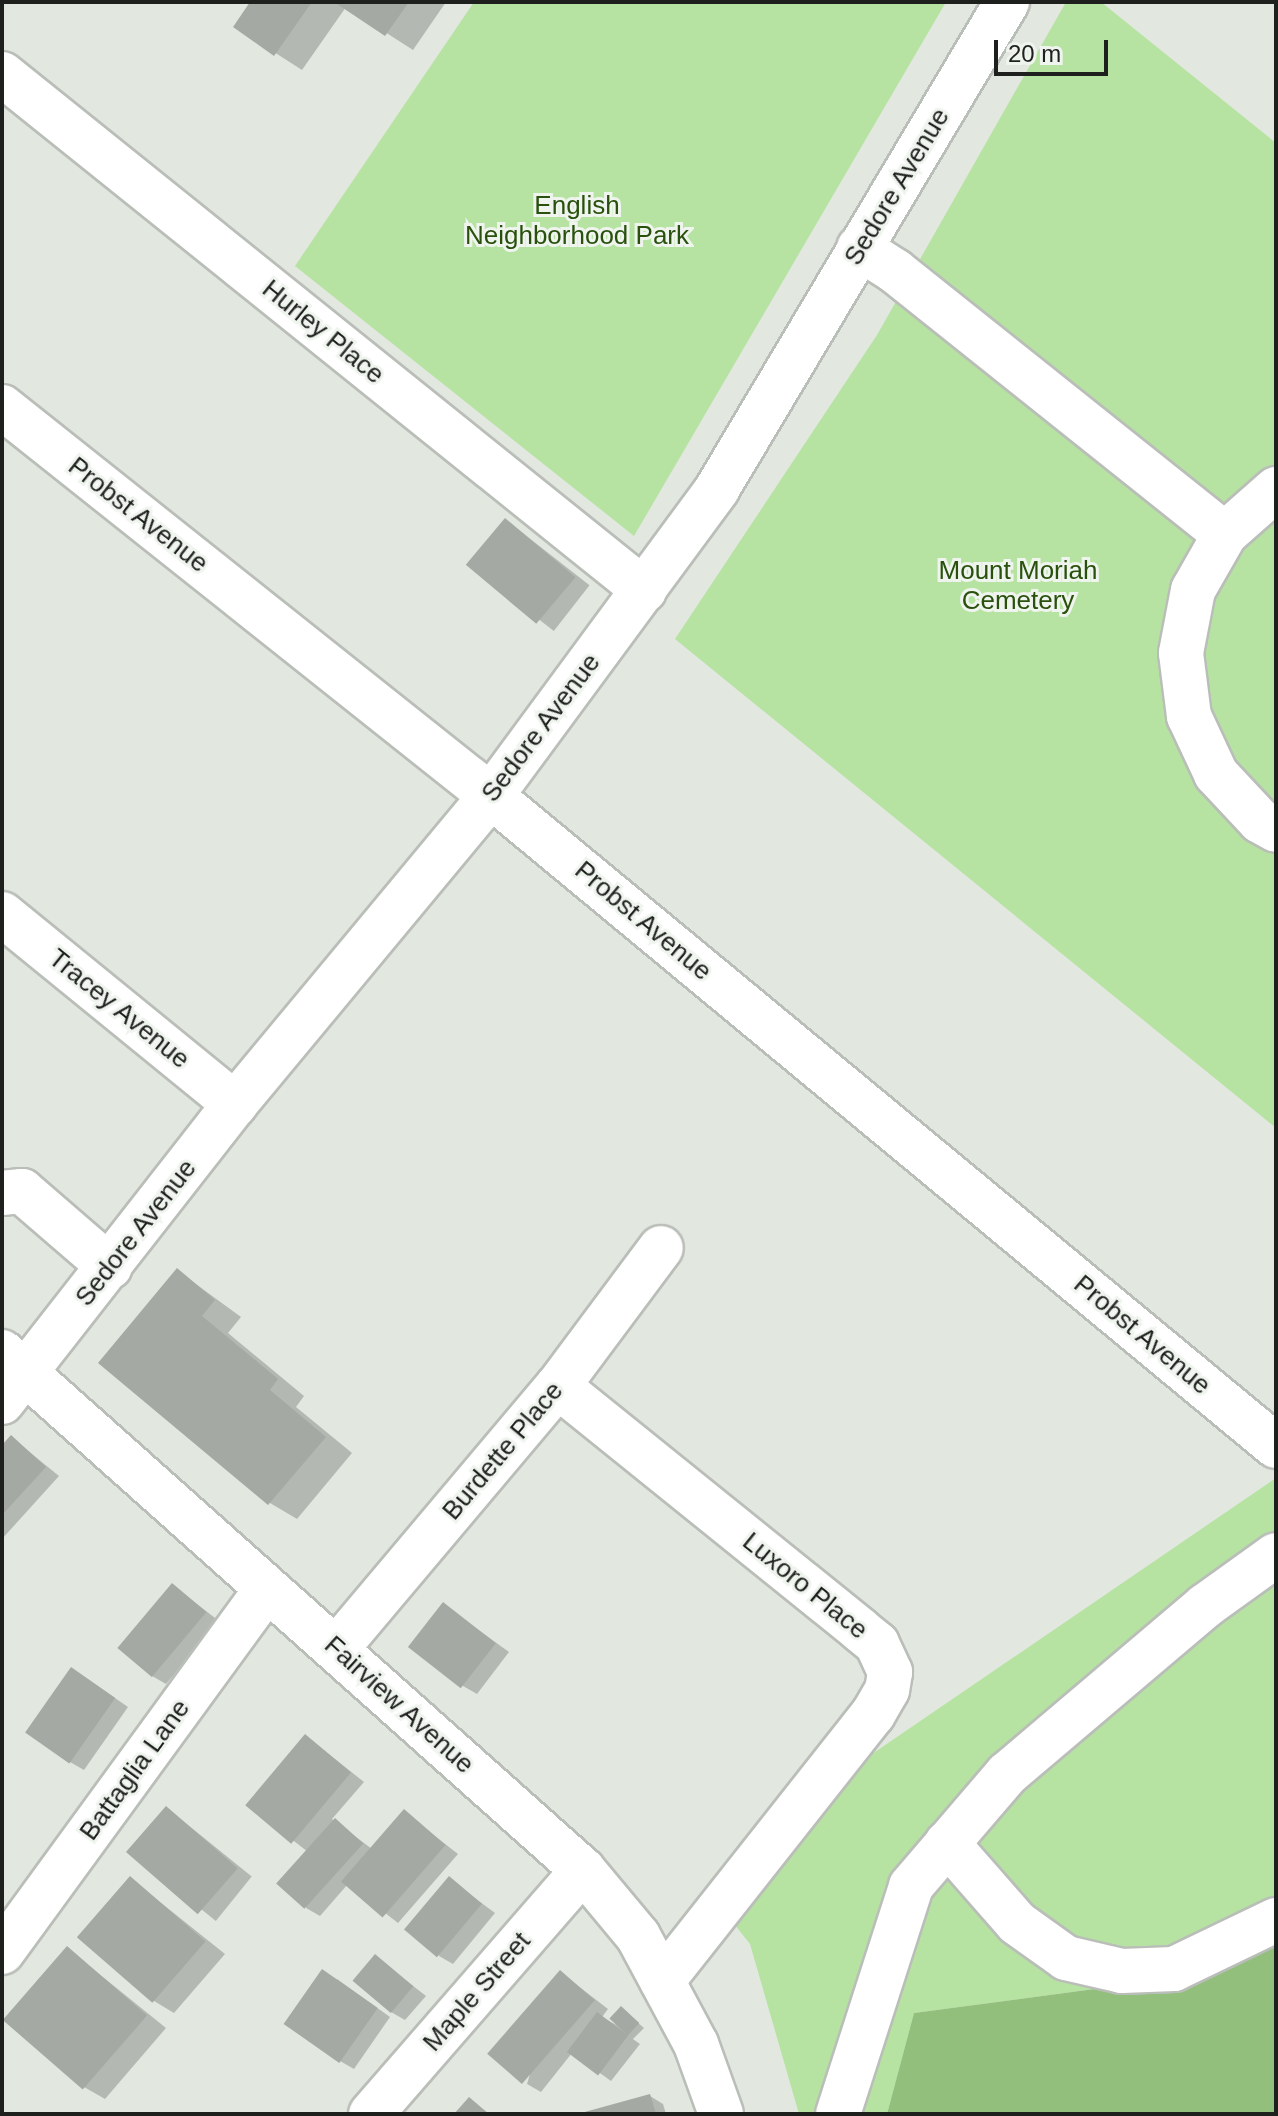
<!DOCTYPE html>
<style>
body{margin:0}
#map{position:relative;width:1278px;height:2116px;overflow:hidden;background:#e2e7e0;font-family:Helvetica,sans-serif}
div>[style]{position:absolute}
.green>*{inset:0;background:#b6e3a1}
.forest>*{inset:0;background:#93bf7d}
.shadow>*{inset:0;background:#0003;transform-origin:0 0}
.building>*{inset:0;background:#a5a9a3;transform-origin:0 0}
.roads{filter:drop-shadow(2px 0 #babeb8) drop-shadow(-2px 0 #babeb8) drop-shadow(0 2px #babeb8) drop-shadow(0 -2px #babeb8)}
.minor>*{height:44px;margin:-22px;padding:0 22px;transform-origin:22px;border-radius:22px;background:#fff}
.major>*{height:44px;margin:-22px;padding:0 22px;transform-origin:22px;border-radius:22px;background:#fff}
span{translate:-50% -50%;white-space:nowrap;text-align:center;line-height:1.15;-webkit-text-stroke:6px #eff4ee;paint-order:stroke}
.street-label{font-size:26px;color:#1e201d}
.park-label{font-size:26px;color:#29510d}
.frame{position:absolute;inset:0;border:4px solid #1e201d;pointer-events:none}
.scale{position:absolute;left:994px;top:40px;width:114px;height:36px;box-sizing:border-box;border:4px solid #1e201d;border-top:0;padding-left:10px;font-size:24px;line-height:28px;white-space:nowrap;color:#1e201d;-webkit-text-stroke:6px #eff4ee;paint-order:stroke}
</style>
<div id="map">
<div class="green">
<i style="clip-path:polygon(474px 2px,946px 2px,634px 536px,295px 266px)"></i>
<i style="clip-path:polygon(1066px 2px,1101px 2px,1276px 143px,1276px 1128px,675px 639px,877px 335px)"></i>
<i style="clip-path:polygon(1276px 1478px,1276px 1931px,1162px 1980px,914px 2013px,887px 2114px,799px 2114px,750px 1944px,727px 1915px,853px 1767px)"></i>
</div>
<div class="forest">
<i style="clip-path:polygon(1276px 1931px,1276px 2114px,887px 2114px,914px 2013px,1162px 1980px)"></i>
</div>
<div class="shadow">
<i style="clip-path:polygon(253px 2px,446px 2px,413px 50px,346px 7px,302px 70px,235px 27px)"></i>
<i style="left:506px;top:520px;width:106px;height:58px;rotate:38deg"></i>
<i style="clip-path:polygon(178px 1271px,241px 1317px,228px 1333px,304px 1396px,296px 1407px,352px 1453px,297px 1519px,270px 1503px)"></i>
<i style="clip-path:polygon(11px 1437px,59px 1476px,2px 1539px,2px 1448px)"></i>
<i style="clip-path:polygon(172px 1585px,219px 1621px,166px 1684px,152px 1676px)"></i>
<i style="clip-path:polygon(444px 1605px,509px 1652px,477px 1694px,463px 1686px)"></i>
<i style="clip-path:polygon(86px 1678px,128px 1707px,84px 1770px,70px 1762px)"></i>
<i style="clip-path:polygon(306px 1736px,364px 1782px,332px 1819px,372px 1849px,404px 1812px,458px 1854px,398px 1923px,348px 1884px,320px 1916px,306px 1908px,308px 1852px,248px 1805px)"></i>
<i style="left:167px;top:1808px;width:109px;height:57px;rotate:39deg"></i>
<i style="clip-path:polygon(130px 1878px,225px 1954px,174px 2013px,154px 2001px)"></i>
<i style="clip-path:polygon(449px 1879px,495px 1913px,453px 1964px,439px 1956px)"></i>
<i style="clip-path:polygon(67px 1948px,166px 2028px,105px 2099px,84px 2087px)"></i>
<i style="clip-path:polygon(376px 1957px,426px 1996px,405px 2020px,391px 2012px)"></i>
<i style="clip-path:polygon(560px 1972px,608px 2009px,602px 2017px,620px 2027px,622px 2009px,644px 2028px,633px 2039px,640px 2044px,611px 2081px,572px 2053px,541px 2092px,527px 2084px)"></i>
<i style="clip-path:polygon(337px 1979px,390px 2017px,354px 2069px,340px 2061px)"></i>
<i style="clip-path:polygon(650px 2096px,663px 2104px,666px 2114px,588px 2114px)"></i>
</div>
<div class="building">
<i style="clip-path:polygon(250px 2px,312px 2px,274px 56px,233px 27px)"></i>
<i style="clip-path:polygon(334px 2px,409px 2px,385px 36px)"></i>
<i style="left:505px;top:518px;width:92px;height:61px;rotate:40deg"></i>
<i style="clip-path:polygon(177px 1268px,215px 1300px,202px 1316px,278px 1379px,270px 1390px,326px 1437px,268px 1505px,98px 1363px)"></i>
<i style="clip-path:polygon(11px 1435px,46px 1467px,2px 1515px,2px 1445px)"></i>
<i style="left:172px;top:1583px;width:45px;height:85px;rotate:40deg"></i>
<i style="left:443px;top:1602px;width:67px;height:57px;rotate:38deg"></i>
<i style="left:71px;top:1667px;width:54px;height:80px;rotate:35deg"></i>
<i style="left:305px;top:1734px;width:60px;height:93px;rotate:40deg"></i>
<i style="left:166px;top:1806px;width:95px;height:61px;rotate:41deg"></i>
<i style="left:404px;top:1809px;width:55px;height:96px;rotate:41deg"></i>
<i style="left:335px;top:1818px;width:38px;height:88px;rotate:42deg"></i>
<i style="left:130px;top:1876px;width:100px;height:81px;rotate:41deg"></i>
<i style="left:449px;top:1876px;width:43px;height:70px;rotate:40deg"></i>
<i style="left:67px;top:1946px;width:106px;height:98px;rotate:41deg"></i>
<i style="left:375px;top:1954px;width:50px;height:35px;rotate:40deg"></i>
<i style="left:322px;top:1969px;width:68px;height:67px;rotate:35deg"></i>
<i style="left:560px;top:1970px;width:46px;height:111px;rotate:41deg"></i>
<i style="left:621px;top:2006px;width:25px;height:17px;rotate:43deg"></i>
<i style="left:597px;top:2012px;width:39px;height:50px;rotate:37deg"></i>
<i style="clip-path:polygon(650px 2094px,656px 2114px,581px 2114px,581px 2113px)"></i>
<i style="clip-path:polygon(469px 2097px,489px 2114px,454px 2114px)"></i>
</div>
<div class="roads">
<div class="minor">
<i style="left:2px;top:74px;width:824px;rotate:38.79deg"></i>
<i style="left:859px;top:248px;width:43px;rotate:32.6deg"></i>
<i style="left:895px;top:271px;width:422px;rotate:38.6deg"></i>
<i style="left:2px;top:407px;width:625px;rotate:38.5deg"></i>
<i style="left:491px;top:796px;width:1019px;rotate:39.63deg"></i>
<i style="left:1276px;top:489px;width:68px;rotate:138.6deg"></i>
<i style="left:1225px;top:534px;width:64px;rotate:119.7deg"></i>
<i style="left:1193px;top:590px;width:64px;rotate:100.8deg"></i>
<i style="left:1181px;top:653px;width:64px;rotate:82.8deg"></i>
<i style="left:1189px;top:716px;width:64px;rotate:65deg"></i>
<i style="left:1216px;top:774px;width:64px;rotate:46.9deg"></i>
<i style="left:1260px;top:821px;width:18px;rotate:29deg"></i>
<i style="left:2px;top:914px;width:301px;rotate:39.2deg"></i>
<i style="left:2px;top:1193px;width:20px;rotate:-6deg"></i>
<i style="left:22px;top:1191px;width:116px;rotate:40.8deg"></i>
<i style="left:558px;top:1386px;width:388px;rotate:38.9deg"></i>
<i style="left:860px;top:1630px;width:22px;rotate:39deg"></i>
<i style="left:877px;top:1644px;width:31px;rotate:65deg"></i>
<i style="left:890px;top:1672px;width:18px;rotate:99deg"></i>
<i style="left:887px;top:1690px;width:28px;rotate:120deg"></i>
<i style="left:873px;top:1714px;width:340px;rotate:128.3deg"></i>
<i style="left:2px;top:1402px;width:378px;rotate:-52deg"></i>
<i style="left:235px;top:1104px;width:400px;rotate:-50.3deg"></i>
<i style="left:491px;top:796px;width:381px;rotate:-53.6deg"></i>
<i style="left:717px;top:489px;width:567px;rotate:-59.23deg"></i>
<i style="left:337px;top:1648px;width:343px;rotate:-49.9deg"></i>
<i style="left:558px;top:1386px;width:172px;rotate:-53.3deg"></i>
<i style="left:947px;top:1843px;width:106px;rotate:48.8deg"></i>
<i style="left:1017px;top:1923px;width:60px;rotate:35.5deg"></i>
<i style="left:1066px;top:1958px;width:57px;rotate:13.1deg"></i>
<i style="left:1122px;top:1971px;width:52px;rotate:-2.2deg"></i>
<i style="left:1174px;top:1969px;width:113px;rotate:-25.7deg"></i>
<i style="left:2px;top:1952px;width:449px;rotate:-53.9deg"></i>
<i style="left:371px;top:2114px;width:323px;rotate:-49deg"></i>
<i style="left:838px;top:2114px;width:239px;rotate:-72.2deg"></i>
<i style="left:911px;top:1886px;width:148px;rotate:-49.4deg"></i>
<i style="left:1007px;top:1774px;width:260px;rotate:-40.3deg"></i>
<i style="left:1205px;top:1606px;width:87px;rotate:-35.7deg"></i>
</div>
<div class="major">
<i style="left:2px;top:1352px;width:778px;rotate:41.72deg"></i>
<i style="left:583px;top:1870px;width:86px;rotate:50.2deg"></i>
<i style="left:638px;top:1936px;width:123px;rotate:61.8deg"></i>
<i style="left:696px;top:2044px;width:74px;rotate:70.3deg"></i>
</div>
</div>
<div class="street-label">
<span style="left:897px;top:187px;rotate:-59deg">Sedore Avenue</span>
<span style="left:323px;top:332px;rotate:39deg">Hurley Place</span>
<span style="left:138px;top:515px;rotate:38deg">Probst Avenue</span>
<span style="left:541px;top:728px;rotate:-53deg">Sedore Avenue</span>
<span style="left:643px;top:921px;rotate:40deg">Probst Avenue</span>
<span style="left:119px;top:1009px;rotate:39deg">Tracey Avenue</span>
<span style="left:136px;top:1233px;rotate:-52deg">Sedore Avenue</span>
<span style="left:1142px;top:1335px;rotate:40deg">Probst Avenue</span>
<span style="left:503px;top:1451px;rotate:-50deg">Burdette Place</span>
<span style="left:805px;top:1586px;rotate:39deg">Luxoro Place</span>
<span style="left:399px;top:1705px;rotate:42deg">Fairview Avenue</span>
<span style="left:135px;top:1770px;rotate:-54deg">Battaglia Lane</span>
<span style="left:477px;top:1992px;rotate:-49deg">Maple Street</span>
</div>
<div class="park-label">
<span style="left:577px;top:221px">English<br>Neighborhood Park</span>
<span style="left:1018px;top:586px">Mount Moriah<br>Cemetery</span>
</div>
<div class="frame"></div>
<div class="scale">20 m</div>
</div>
